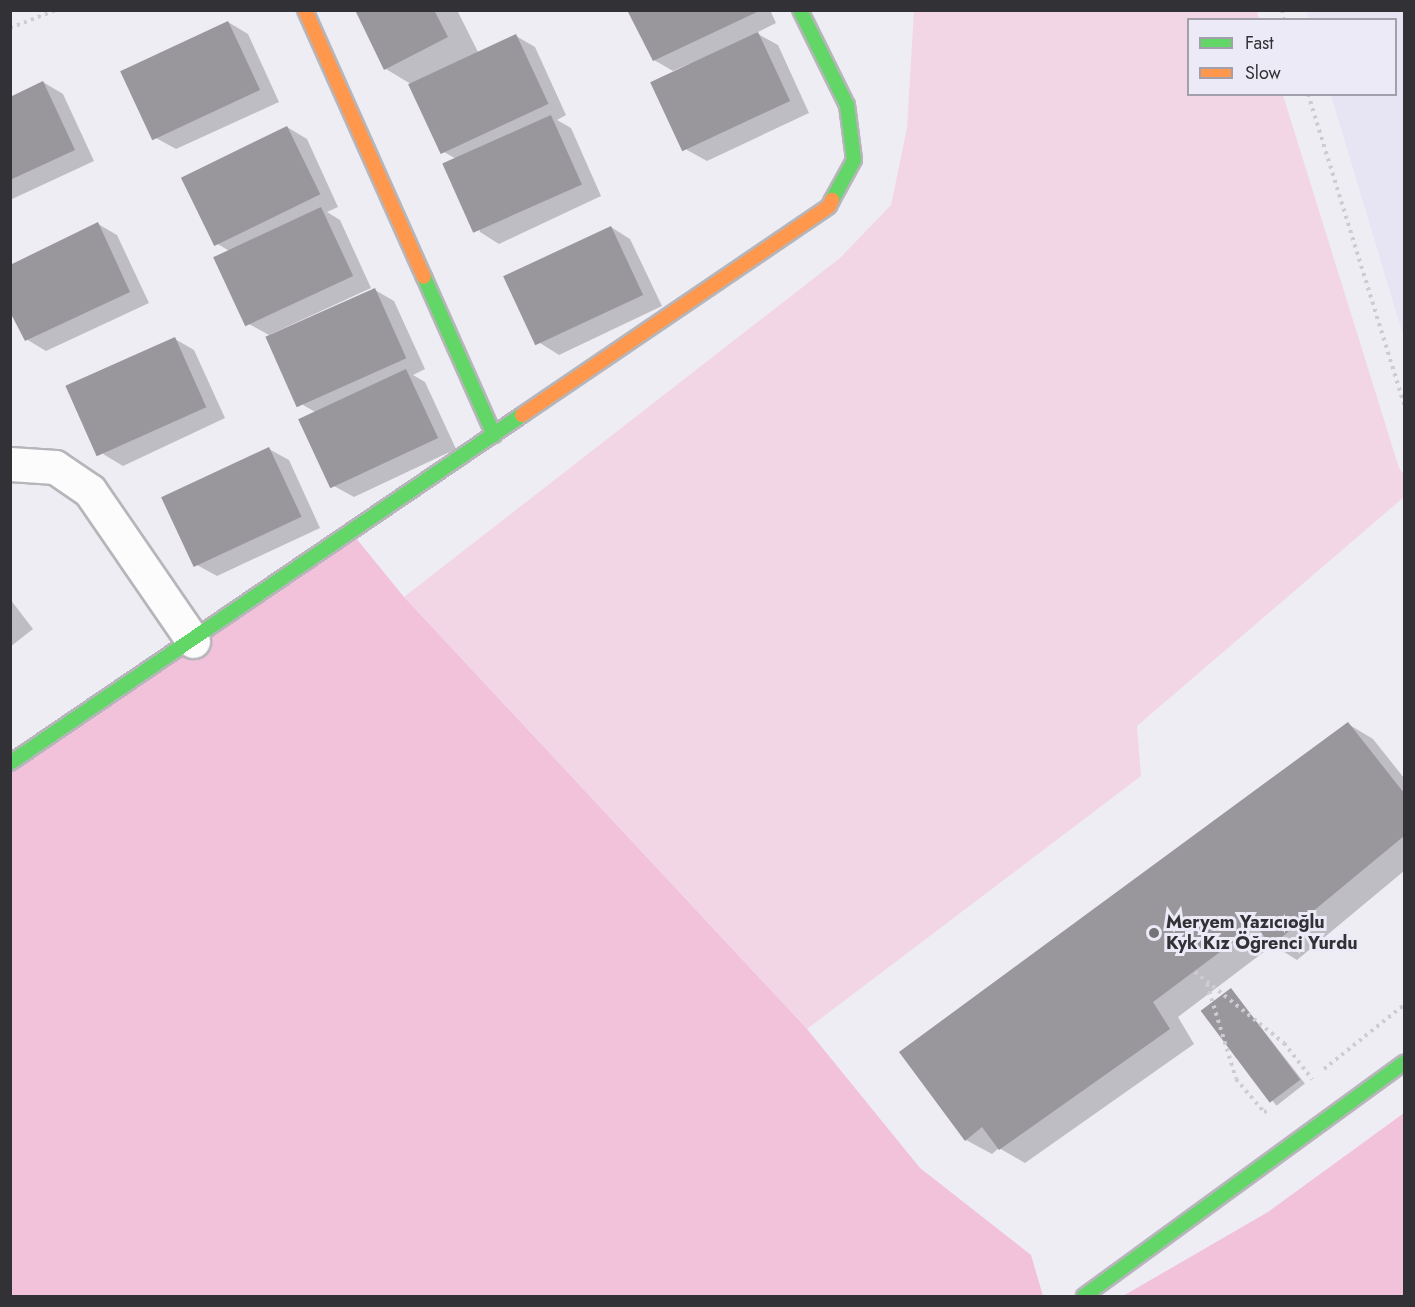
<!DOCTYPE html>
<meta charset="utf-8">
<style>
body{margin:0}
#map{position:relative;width:1415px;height:1307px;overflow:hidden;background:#eeedf4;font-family:Jost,sans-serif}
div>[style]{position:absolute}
.built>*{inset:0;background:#e7e4f3}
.green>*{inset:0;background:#f3d6e5}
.forest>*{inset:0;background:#f2c1da}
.shadow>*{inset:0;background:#0003;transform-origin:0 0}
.building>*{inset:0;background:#99979c;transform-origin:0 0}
.path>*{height:4px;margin-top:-2px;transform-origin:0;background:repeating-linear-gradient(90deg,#cdccd0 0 3px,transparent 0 7.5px)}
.roads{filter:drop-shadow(2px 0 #b6b5ba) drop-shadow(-2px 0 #b6b5ba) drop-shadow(0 2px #b6b5ba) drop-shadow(0 -2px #b6b5ba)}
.street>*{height:33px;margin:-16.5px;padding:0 16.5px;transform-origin:16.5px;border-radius:16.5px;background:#fcfcfd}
.fast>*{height:14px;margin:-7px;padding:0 7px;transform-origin:7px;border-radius:7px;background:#63d668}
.slow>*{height:14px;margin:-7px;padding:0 7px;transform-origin:7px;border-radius:7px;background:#ff974d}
.dots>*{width:16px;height:16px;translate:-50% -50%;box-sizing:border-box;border:3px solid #edeaf7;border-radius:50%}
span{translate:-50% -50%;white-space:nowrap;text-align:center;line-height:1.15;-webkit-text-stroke:6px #edeaf7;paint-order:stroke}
.poi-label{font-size:18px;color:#323136;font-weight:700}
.left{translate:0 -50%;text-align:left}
.frame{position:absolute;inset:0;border:12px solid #323136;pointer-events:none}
.legend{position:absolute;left:1187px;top:18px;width:210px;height:78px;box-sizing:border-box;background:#edeaf7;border:2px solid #a2a0aa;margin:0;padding:8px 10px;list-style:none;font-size:18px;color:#323136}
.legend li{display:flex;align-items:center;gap:12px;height:30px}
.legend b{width:30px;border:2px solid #a2a0aa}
</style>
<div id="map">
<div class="built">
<i style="clip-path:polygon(1306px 11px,1404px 11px,1404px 338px,1331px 95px,1396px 94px,1396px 20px,1309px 19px)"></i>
</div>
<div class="green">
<i style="clip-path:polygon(914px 11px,1257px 11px,1259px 19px,1188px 20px,1188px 94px,1283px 95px,1399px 468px,1404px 475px,1404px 497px,1137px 726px,1141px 776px,807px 1029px,404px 597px,840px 258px,891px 205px,907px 128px)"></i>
</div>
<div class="forest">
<i style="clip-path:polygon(351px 532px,404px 597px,807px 1029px,920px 1168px,1031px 1255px,1043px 1296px,11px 1296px,11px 757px)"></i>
<i style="clip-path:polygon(1404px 1113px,1404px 1296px,1123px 1296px,1268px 1212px)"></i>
</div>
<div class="shadow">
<i style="clip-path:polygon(357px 10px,457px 10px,479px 54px,516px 36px,535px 47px,566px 115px,557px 120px,571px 128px,601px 196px,499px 244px,480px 232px,460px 161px,444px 152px,414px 86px,386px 69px)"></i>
<i style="clip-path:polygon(628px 10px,770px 10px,776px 23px,756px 33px,778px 45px,809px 113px,707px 161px,687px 150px,689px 64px,673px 71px,654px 60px)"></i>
<i style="clip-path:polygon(228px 22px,248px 34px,279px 102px,176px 149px,156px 138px)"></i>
<i style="clip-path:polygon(43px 82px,63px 94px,94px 161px,10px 200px,10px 98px)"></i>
<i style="clip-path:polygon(287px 127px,307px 139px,338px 207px,327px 212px,340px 220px,371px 288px,269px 335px,249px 324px,231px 252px,216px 243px)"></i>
<i style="clip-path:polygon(98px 224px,117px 235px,149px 303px,46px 351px,26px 339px)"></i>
<i style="clip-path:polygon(611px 227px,630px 239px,662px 306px,559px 355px,540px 343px)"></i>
<i style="clip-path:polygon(375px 290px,394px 301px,425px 369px,413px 375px,425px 382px,456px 449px,354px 497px,334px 486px,317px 413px,303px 405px)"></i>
<i style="clip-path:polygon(175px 339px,194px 350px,225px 418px,123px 466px,103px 454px)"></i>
<i style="clip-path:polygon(269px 449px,289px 460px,320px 528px,217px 576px,197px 565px)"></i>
<i style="clip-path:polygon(10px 599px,33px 629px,10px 647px)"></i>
<i style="clip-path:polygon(1348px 724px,1373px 739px,1404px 778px,1404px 871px,1297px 960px,1273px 945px,1178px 1017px,1194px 1044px,1025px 1163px,999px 1148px,992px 1154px,966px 1140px)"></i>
<i style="left:1231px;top:989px;width:120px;height:36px;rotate:52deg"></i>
</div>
<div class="building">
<i style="clip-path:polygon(355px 10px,434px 10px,448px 37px,384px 70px)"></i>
<i style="clip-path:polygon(627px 10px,757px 10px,757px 12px,653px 61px)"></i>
<i style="left:228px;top:21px;width:76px;height:119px;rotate:65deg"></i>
<i style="left:758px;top:32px;width:76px;height:119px;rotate:65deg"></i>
<i style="left:516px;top:34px;width:77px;height:119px;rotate:65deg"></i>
<i style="clip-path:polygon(43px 81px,75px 150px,10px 180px,10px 97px)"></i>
<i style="left:551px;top:115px;width:76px;height:119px;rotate:66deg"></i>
<i style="left:287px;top:126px;width:76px;height:118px;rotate:64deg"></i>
<i style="left:321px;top:207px;width:76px;height:119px;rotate:65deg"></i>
<i style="clip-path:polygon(98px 222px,130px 292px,25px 341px,10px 312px,10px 265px)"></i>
<i style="left:611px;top:226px;width:76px;height:119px;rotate:65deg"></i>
<i style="left:375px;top:288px;width:77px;height:120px;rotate:66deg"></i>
<i style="left:175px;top:337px;width:77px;height:120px;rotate:66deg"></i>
<i style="left:406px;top:369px;width:76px;height:119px;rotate:65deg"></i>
<i style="left:269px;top:447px;width:77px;height:119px;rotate:65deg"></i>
<i style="clip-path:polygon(1348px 722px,1404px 793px,1404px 836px,1271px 946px,1256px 925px,1153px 1002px,1170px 1029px,999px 1150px,982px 1127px,965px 1141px,899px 1052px)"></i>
<i style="left:1231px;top:988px;width:115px;height:38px;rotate:53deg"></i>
</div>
<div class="path">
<i style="left:1282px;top:10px;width:10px;rotate:79deg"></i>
<i style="left:10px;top:28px;width:49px;rotate:-21.4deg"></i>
<i style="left:1308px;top:94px;width:325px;rotate:72.8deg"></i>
<i style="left:1195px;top:972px;width:114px;rotate:38.6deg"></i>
<i style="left:1284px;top:1043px;width:46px;rotate:52.1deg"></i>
<i style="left:1207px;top:984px;width:99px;rotate:73deg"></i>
<i style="left:1236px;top:1079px;width:43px;rotate:49.7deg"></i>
<i style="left:1264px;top:1112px;width:3px;rotate:-18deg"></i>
<i style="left:1324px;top:1069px;width:102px;rotate:-38.7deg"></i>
</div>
<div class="roads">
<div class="street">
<i style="left:10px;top:464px;width:45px;rotate:3.8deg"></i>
<i style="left:55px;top:467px;width:42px;rotate:34.4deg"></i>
<i style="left:90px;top:491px;width:182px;rotate:55.5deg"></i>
</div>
<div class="fast">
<i style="left:800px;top:10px;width:106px;rotate:63.7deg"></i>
<i style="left:847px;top:105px;width:55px;rotate:82.7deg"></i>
<i style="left:854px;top:160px;width:46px;rotate:118.8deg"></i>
<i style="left:424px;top:277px;width:173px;rotate:66.1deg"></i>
<i style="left:10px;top:763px;width:619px;rotate:-34.2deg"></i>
<i style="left:1084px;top:1296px;width:396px;rotate:-36.1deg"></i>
</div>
<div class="slow">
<i style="left:305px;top:10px;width:292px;rotate:66deg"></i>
<i style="left:522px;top:415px;width:371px;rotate:-34.2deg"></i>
<i style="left:829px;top:206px;width:7px;rotate:-63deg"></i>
</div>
</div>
<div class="dots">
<i style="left:1154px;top:933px;background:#747378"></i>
</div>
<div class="poi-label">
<span class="left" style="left:1166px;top:933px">Meryem Yazıcıoğlu<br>Kyk Kız Öğrenci Yurdu</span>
</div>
<div class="frame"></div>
<ul class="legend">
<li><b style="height:8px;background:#63d668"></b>Fast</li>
<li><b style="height:8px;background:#ff974d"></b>Slow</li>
</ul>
</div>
